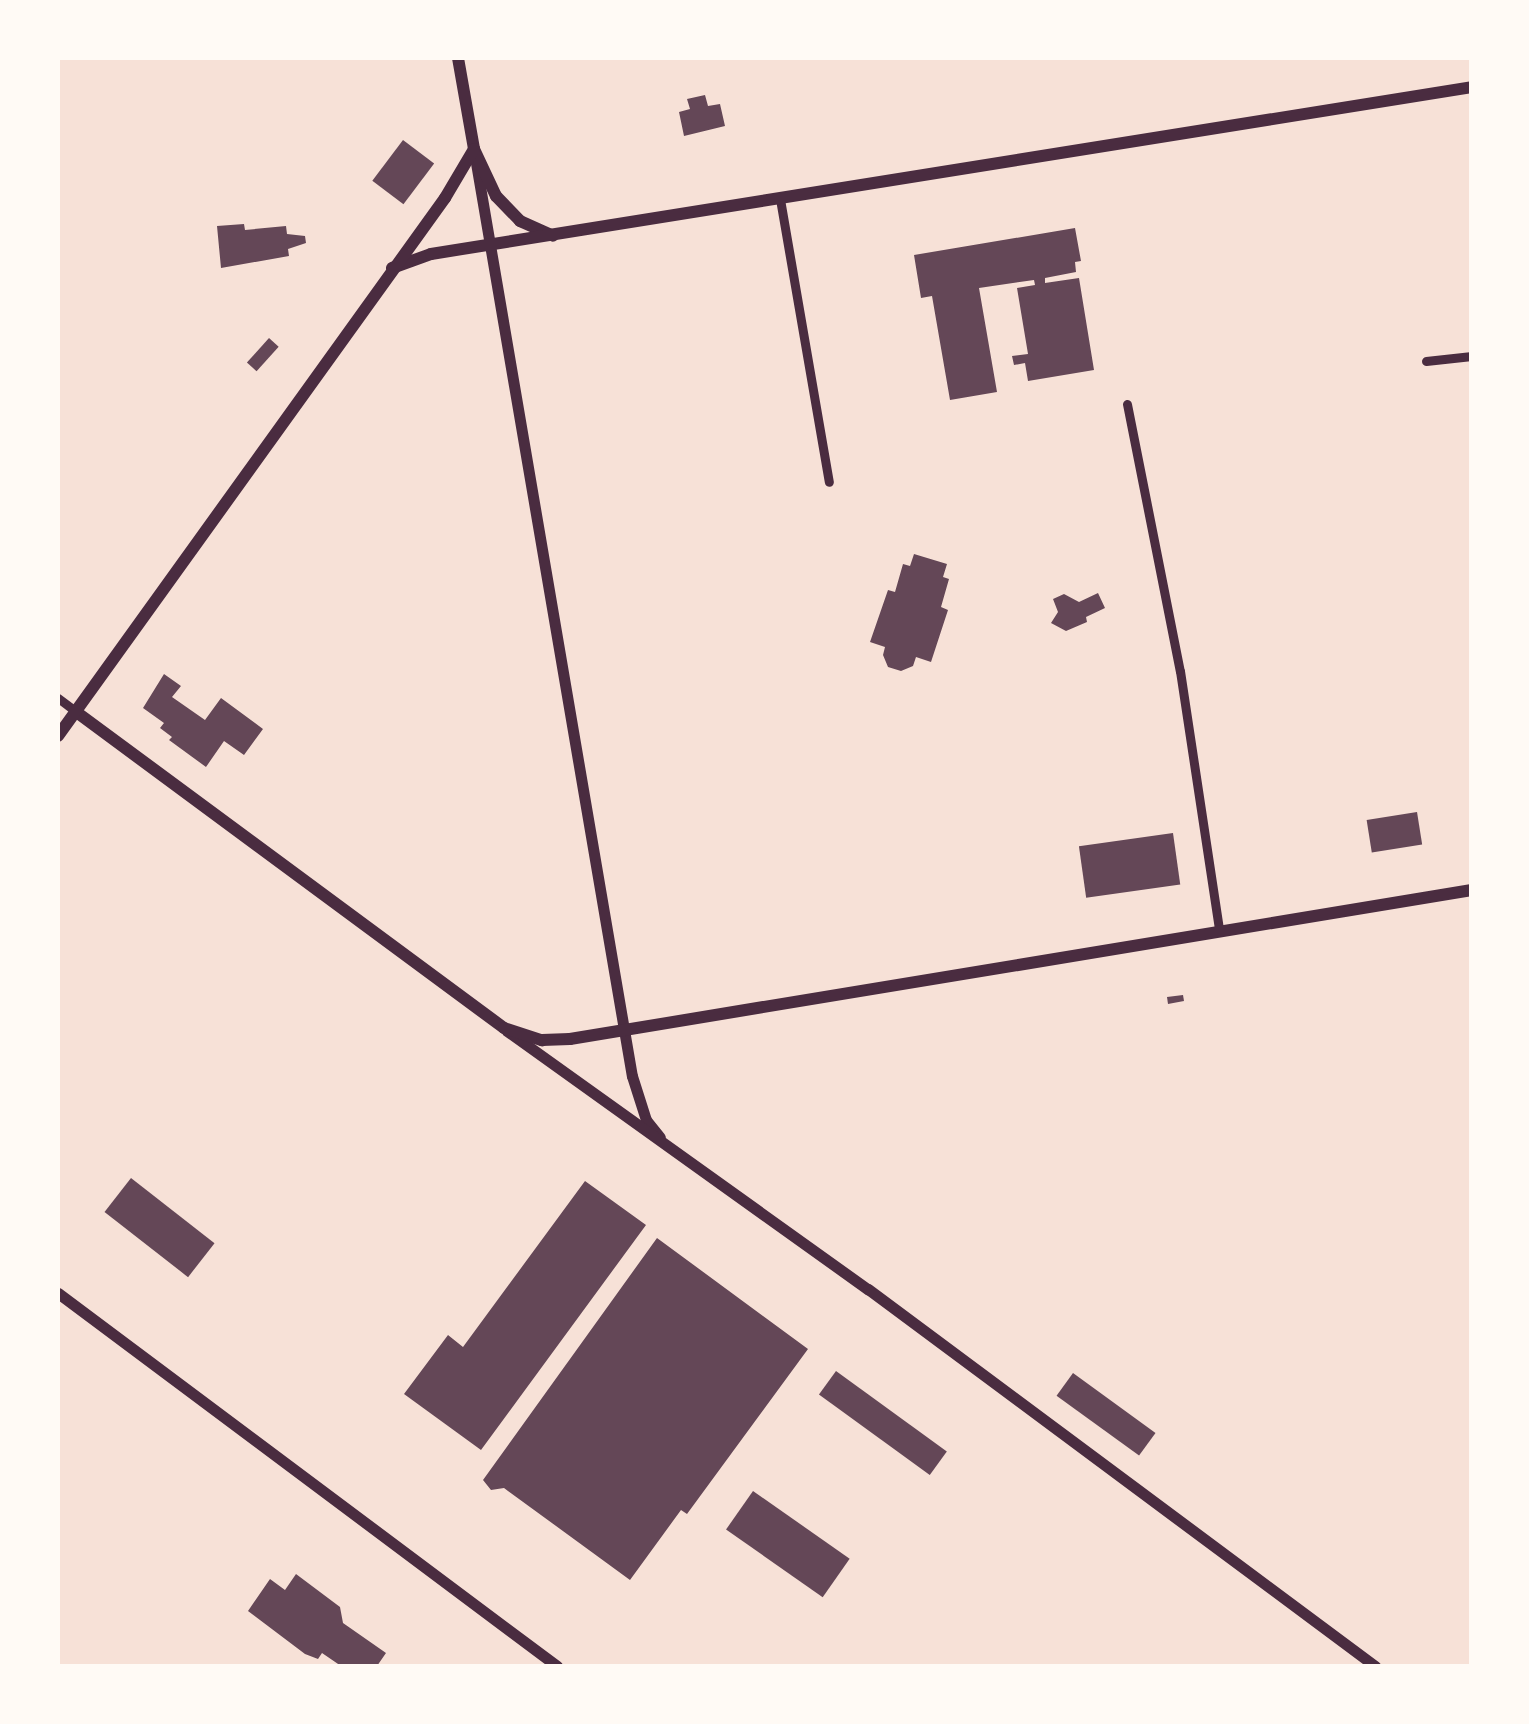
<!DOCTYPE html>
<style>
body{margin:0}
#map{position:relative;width:1529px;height:1724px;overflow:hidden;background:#f7e1d7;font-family:"Open Sans",sans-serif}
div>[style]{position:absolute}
.building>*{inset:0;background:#644757;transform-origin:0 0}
.minor>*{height:9px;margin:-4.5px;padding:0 4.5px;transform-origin:4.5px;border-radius:4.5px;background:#4a2c40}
.tertiary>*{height:11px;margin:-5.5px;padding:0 5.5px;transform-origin:5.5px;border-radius:5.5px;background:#4a2c40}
.secondary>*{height:12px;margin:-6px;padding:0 6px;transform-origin:6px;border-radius:6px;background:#4a2c40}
span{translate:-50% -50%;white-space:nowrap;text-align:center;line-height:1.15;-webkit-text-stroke:8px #fffaf5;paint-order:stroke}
.frame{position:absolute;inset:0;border:60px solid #fffaf5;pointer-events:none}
</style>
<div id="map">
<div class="building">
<i style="clip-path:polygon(705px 95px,708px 106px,720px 104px,725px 126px,684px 136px,679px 112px,690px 109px,687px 99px)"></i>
<i style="left:403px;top:140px;width:39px;height:51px;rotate:37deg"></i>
<i style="clip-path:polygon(244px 224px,245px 230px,286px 226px,287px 234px,305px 236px,306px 243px,288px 249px,289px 256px,221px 268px,217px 226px)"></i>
<i style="clip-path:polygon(1075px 228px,1081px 261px,1075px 262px,1076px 272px,1045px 278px,1045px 283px,1079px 278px,1094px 370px,1028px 381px,1025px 363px,1014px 365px,1012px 356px,1028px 354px,1017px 288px,1035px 285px,1034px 280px,979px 288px,997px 392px,950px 400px,932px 296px,921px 298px,914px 255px)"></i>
<i style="left:269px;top:338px;width:13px;height:33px;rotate:42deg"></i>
<i style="clip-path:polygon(914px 554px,947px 564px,943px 577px,949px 579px,941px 607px,948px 610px,931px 662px,916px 657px,913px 666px,901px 671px,888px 667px,883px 655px,885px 647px,870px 642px,888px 590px,895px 592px,903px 564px,910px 566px)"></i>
<i style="clip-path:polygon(1098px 593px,1105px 608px,1086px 617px,1087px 622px,1066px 631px,1051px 623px,1058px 612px,1053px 599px,1064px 594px,1079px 602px)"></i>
<i style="clip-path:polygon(164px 674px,181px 686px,172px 697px,205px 720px,221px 698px,263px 729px,244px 755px,224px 741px,206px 767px,169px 740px,172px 737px,160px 728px,164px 723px,143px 708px)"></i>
<i style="left:1417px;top:812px;width:33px;height:51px;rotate:81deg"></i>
<i style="left:1173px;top:833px;width:52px;height:95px;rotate:82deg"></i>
<i style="clip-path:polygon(1183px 995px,1184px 1001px,1168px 1004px,1167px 997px)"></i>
<i style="left:131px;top:1178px;width:106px;height:43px;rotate:38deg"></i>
<i style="clip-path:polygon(585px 1181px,646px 1225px,481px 1450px,404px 1394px,448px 1335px,463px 1347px)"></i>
<i style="clip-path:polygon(657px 1238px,808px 1349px,687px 1514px,681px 1510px,630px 1580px,504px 1488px,491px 1490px,483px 1480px)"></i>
<i style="left:836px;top:1371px;width:137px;height:29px;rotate:36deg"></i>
<i style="left:1073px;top:1373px;width:102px;height:28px;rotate:36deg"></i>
<i style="left:753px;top:1491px;width:118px;height:47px;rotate:35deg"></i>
<i style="clip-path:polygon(296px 1574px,340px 1607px,343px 1623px,386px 1653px,377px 1666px,341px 1666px,322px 1653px,318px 1659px,305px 1654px,248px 1611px,270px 1579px,285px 1590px)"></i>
</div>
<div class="minor">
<i style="left:780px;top:199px;width:287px;rotate:80.2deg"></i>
<i style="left:1426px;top:361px;width:46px;rotate:-6.2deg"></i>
<i style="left:1127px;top:404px;width:272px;rotate:78.8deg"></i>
<i style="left:1180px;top:671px;width:262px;rotate:81.4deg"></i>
<i style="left:58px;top:698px;width:21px;rotate:37deg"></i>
</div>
<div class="tertiary">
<i style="left:475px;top:157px;width:932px;rotate:80.31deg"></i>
<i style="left:632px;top:1076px;width:46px;rotate:72.3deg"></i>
<i style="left:646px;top:1120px;width:22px;rotate:51deg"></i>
<i style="left:507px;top:1031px;width:444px;rotate:35.6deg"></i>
<i style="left:868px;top:1289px;width:632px;rotate:36.63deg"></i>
<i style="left:58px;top:1293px;width:623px;rotate:36.78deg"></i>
</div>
<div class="secondary">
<i style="left:458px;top:58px;width:92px;rotate:80deg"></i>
<i style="left:474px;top:149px;width:52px;rotate:64.9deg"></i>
<i style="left:496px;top:196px;width:35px;rotate:46deg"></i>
<i style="left:520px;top:221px;width:36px;rotate:24deg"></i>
<i style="left:392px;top:268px;width:41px;rotate:-19.7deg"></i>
<i style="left:431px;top:254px;width:1054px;rotate:-9.11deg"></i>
<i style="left:75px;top:711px;width:533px;rotate:36.46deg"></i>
<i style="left:504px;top:1028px;width:40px;rotate:18deg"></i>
<i style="left:542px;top:1040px;width:28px;rotate:-2deg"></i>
<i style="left:570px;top:1039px;width:914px;rotate:-9.38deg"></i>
<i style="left:58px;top:736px;width:663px;rotate:-54.27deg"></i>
<i style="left:445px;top:198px;width:57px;rotate:-59.4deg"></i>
</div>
<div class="frame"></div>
</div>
